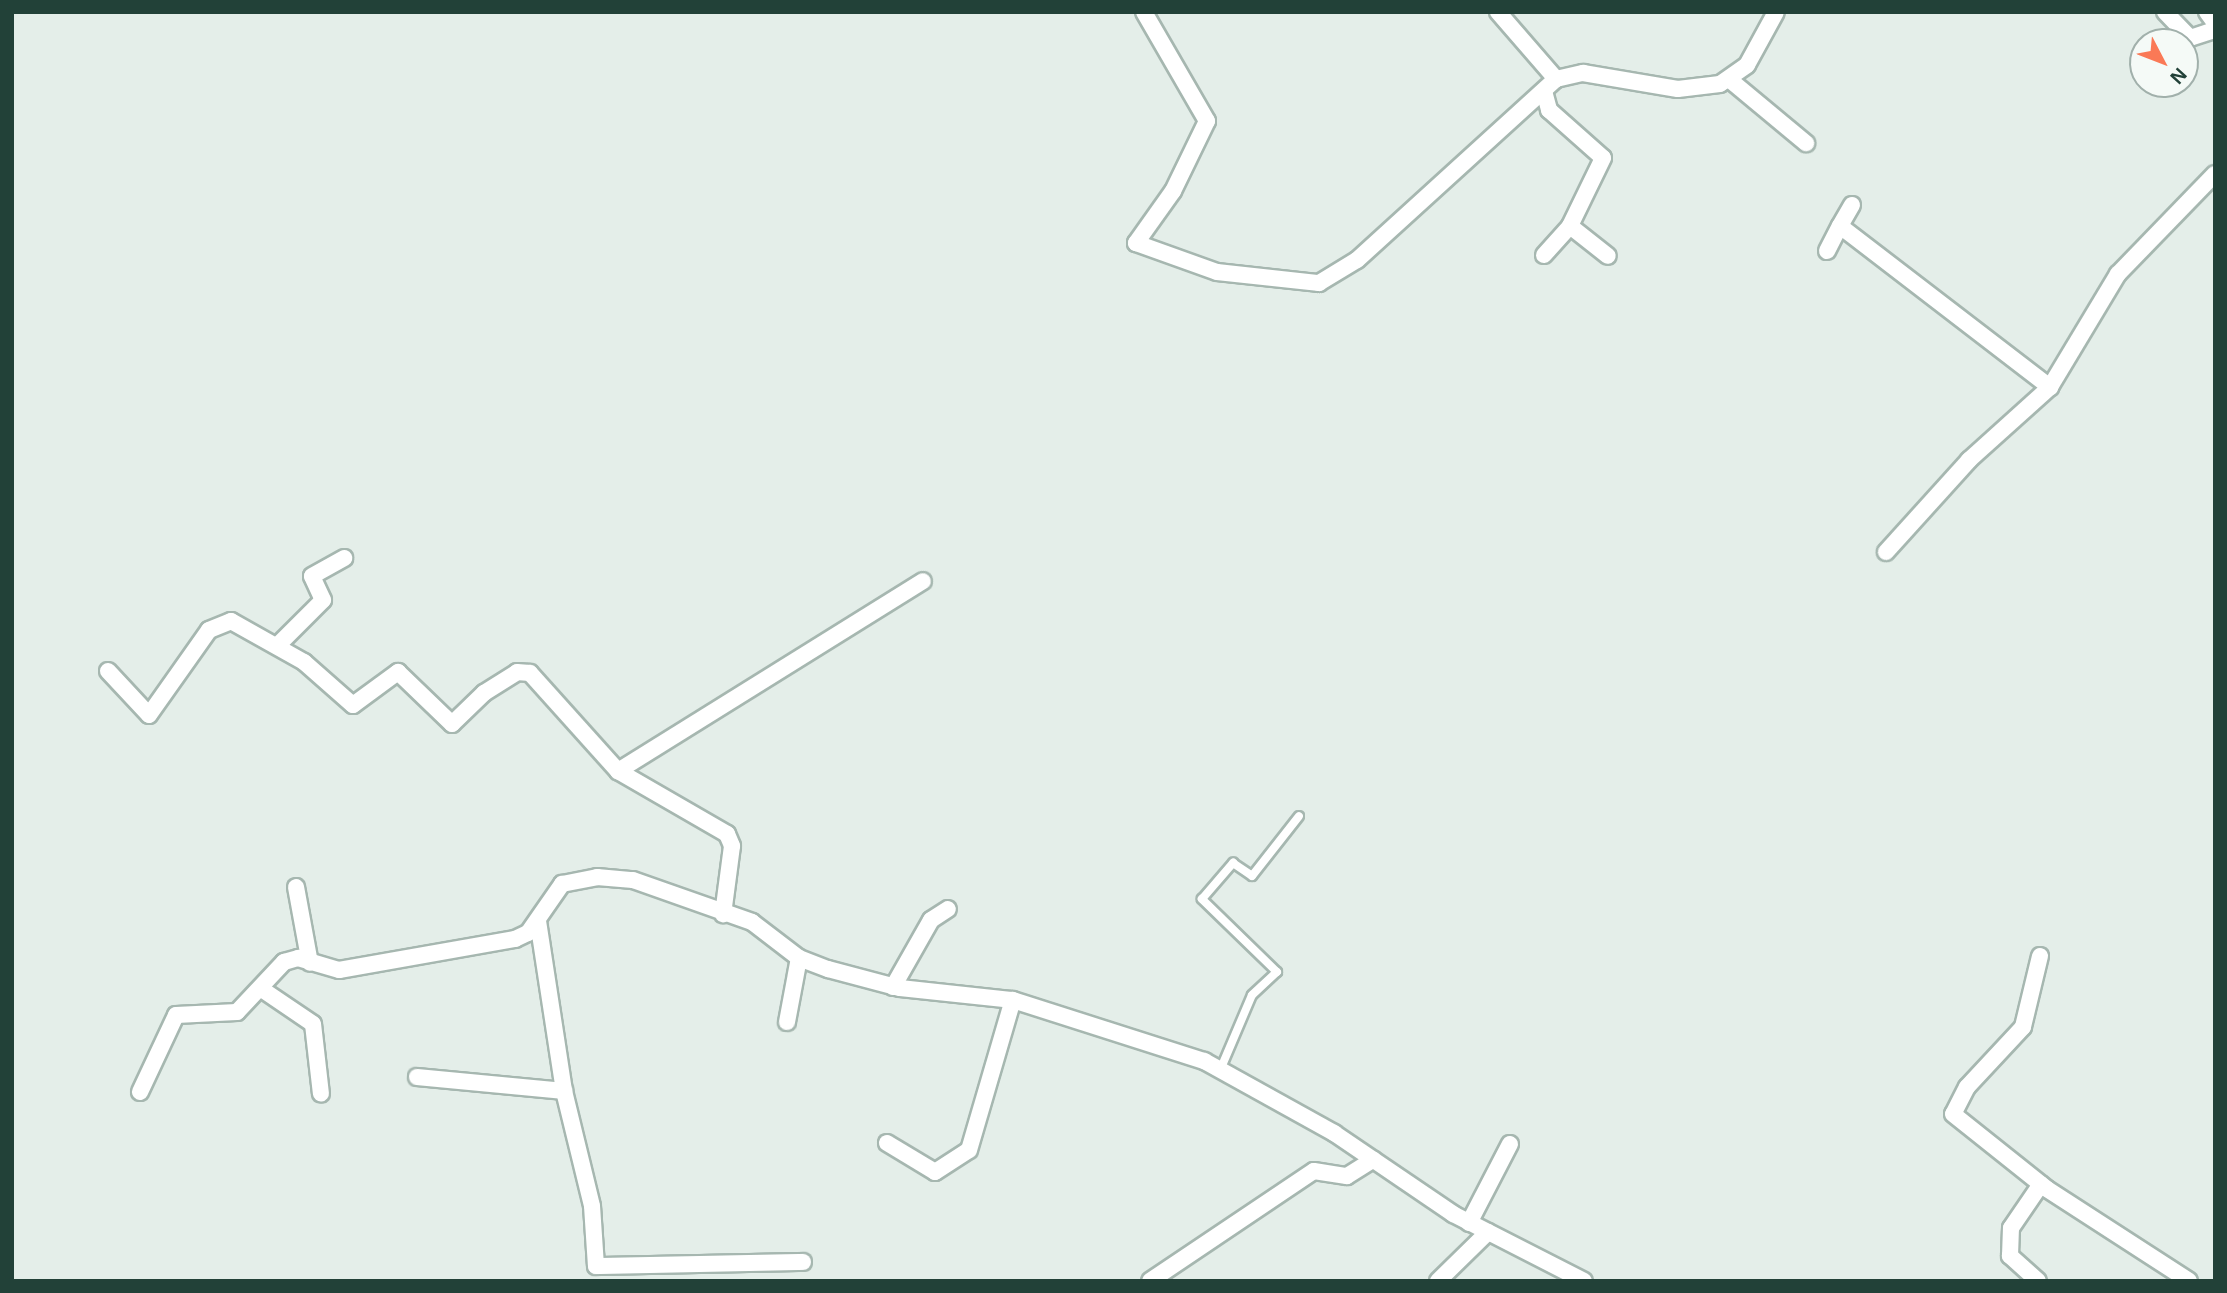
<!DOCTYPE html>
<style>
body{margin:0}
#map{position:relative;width:2227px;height:1293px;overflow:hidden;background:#e4eee9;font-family:Helvetica,sans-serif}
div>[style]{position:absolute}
.roads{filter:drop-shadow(2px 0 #a6b7b0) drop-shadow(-2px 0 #a6b7b0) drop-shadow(0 2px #a6b7b0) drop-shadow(0 -2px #a6b7b0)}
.lane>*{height:8px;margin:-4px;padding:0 4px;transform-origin:4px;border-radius:4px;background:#fff}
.street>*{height:16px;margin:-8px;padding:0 8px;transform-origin:8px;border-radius:8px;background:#fff}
span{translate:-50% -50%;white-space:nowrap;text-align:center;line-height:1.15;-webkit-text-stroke:5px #f5faf7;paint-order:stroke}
.frame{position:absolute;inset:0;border:14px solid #224138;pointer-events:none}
.north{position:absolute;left:2129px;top:28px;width:70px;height:70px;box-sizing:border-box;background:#f5faf7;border:2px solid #a1b0ab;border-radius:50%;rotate:132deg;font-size:19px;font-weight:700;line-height:28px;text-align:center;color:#224138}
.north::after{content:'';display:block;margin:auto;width:24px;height:32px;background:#fa7956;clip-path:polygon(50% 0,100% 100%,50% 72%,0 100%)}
</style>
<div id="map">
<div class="roads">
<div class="lane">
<i style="left:1221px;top:1068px;width:79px;rotate:-67deg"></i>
<i style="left:1252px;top:995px;width:34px;rotate:-43deg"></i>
<i style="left:1277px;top:972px;width:105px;rotate:-135.8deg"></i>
<i style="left:1202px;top:899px;width:48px;rotate:-49.3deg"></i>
<i style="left:1233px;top:863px;width:23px;rotate:34deg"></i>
<i style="left:1252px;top:876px;width:76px;rotate:-51.9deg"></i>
</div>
<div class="street">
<i style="left:1144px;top:12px;width:126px;rotate:60deg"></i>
<i style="left:1207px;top:121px;width:78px;rotate:115.9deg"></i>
<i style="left:1173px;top:191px;width:64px;rotate:125.4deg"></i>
<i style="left:1136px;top:243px;width:86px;rotate:19.7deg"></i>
<i style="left:1217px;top:272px;width:103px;rotate:6.2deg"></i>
<i style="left:1319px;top:283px;width:44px;rotate:-31.2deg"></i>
<i style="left:1357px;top:260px;width:269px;rotate:-42.3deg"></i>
<i style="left:1556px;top:79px;width:28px;rotate:-13deg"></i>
<i style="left:1583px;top:73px;width:96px;rotate:9.6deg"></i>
<i style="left:1678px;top:89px;width:42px;rotate:-6.8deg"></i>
<i style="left:1720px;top:84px;width:33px;rotate:-35deg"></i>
<i style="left:1747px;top:65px;width:60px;rotate:-61.3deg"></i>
<i style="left:1498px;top:12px;width:89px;rotate:49.1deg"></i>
<i style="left:2165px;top:12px;width:36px;rotate:46deg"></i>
<i style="left:2190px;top:38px;width:26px;rotate:-18deg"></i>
<i style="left:2207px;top:12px;width:14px;rotate:54deg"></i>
<i style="left:1730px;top:80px;width:99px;rotate:39.7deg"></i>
<i style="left:1544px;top:91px;width:20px;rotate:75deg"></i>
<i style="left:1549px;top:110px;width:72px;rotate:41.6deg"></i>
<i style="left:1603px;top:158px;width:76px;rotate:115.9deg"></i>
<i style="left:1570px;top:226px;width:48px;rotate:38.3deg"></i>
<i style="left:1852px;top:205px;width:24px;rotate:120deg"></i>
<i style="left:1840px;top:226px;width:265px;rotate:37.5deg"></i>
<i style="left:1827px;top:251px;width:28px;rotate:-63deg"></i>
<i style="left:1544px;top:255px;width:39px;rotate:-48deg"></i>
<i style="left:1886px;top:552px;width:124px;rotate:-47.9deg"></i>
<i style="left:1969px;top:460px;width:109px;rotate:-42deg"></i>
<i style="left:2050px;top:387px;width:132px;rotate:-59deg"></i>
<i style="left:2118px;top:274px;width:139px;rotate:-45.9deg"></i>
<i style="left:277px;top:646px;width:65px;rotate:-45deg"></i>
<i style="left:323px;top:600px;width:26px;rotate:-115deg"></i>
<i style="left:312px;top:576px;width:37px;rotate:-29deg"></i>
<i style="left:108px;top:671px;width:60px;rotate:47deg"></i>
<i style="left:149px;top:715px;width:104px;rotate:-54.8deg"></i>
<i style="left:209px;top:630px;width:24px;rotate:-22deg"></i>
<i style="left:231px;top:621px;width:84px;rotate:29.3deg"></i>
<i style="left:304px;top:662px;width:65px;rotate:41.3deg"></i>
<i style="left:353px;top:705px;width:56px;rotate:-36.3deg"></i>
<i style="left:398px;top:672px;width:75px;rotate:43.9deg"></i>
<i style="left:452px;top:724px;width:45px;rotate:-44.1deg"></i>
<i style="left:484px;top:693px;width:39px;rotate:-32deg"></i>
<i style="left:517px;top:672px;width:13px;rotate:4deg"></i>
<i style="left:530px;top:673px;width:132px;rotate:48.1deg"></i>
<i style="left:618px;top:771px;width:126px;rotate:30deg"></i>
<i style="left:727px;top:834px;width:13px;rotate:67deg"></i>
<i style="left:732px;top:846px;width:69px;rotate:97.5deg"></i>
<i style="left:618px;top:771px;width:359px;rotate:-31.9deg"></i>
<i style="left:296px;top:887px;width:77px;rotate:79.6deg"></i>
<i style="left:538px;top:921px;width:172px;rotate:81.3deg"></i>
<i style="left:564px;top:1091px;width:118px;rotate:76.3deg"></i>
<i style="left:592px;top:1206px;width:60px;rotate:86.2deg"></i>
<i style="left:596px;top:1266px;width:207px;rotate:-1.1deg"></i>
<i style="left:2040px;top:956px;width:73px;rotate:103.5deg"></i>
<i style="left:2023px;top:1027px;width:82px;rotate:133deg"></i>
<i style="left:1967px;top:1087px;width:30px;rotate:117deg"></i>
<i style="left:1953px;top:1114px;width:120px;rotate:38.6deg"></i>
<i style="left:2047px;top:1189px;width:169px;rotate:32.9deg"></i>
<i style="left:893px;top:987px;width:77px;rotate:-60.4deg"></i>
<i style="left:931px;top:920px;width:20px;rotate:-33deg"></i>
<i style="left:263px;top:990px;width:60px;rotate:34.2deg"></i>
<i style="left:313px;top:1024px;width:70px;rotate:83.5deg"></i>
<i style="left:787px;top:1022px;width:65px;rotate:-79.4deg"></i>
<i style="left:417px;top:1077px;width:148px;rotate:5.4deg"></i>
<i style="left:140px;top:1092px;width:85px;rotate:-64.9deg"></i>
<i style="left:176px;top:1015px;width:61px;rotate:-2.8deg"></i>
<i style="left:237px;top:1012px;width:69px;rotate:-46.8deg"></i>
<i style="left:284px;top:962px;width:15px;rotate:-16deg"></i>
<i style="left:298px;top:958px;width:43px;rotate:16.3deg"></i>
<i style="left:339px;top:970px;width:179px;rotate:-10deg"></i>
<i style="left:515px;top:939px;width:14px;rotate:-25deg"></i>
<i style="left:528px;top:933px;width:60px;rotate:-55.2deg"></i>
<i style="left:562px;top:884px;width:36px;rotate:-11deg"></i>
<i style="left:597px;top:877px;width:36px;rotate:5deg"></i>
<i style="left:633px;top:880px;width:126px;rotate:19.4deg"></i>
<i style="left:752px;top:922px;width:59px;rotate:37.5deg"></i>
<i style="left:799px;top:958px;width:31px;rotate:21deg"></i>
<i style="left:828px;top:969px;width:74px;rotate:14.8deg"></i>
<i style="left:900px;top:988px;width:114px;rotate:6.1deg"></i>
<i style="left:1013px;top:1000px;width:201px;rotate:17.7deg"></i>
<i style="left:1204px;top:1061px;width:149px;rotate:29deg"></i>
<i style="left:1334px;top:1133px;width:144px;rotate:34.2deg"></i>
<i style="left:1453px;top:1214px;width:147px;rotate:27.1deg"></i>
<i style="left:887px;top:1143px;width:56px;rotate:31.1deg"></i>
<i style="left:935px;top:1172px;width:40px;rotate:-32.9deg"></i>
<i style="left:969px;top:1150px;width:156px;rotate:-73.7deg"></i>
<i style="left:1469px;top:1223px;width:89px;rotate:-62.6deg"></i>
<i style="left:1150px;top:1281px;width:197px;rotate:-33.9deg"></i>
<i style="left:1314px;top:1171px;width:33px;rotate:9deg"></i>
<i style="left:1347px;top:1176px;width:31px;rotate:-32deg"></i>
<i style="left:1438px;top:1281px;width:70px;rotate:-44.4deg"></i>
<i style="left:2038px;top:1281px;width:38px;rotate:-138deg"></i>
<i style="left:2010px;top:1256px;width:28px;rotate:-88deg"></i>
<i style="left:2011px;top:1228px;width:53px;rotate:-55.7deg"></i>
</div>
</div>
<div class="frame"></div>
<div class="north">N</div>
</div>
